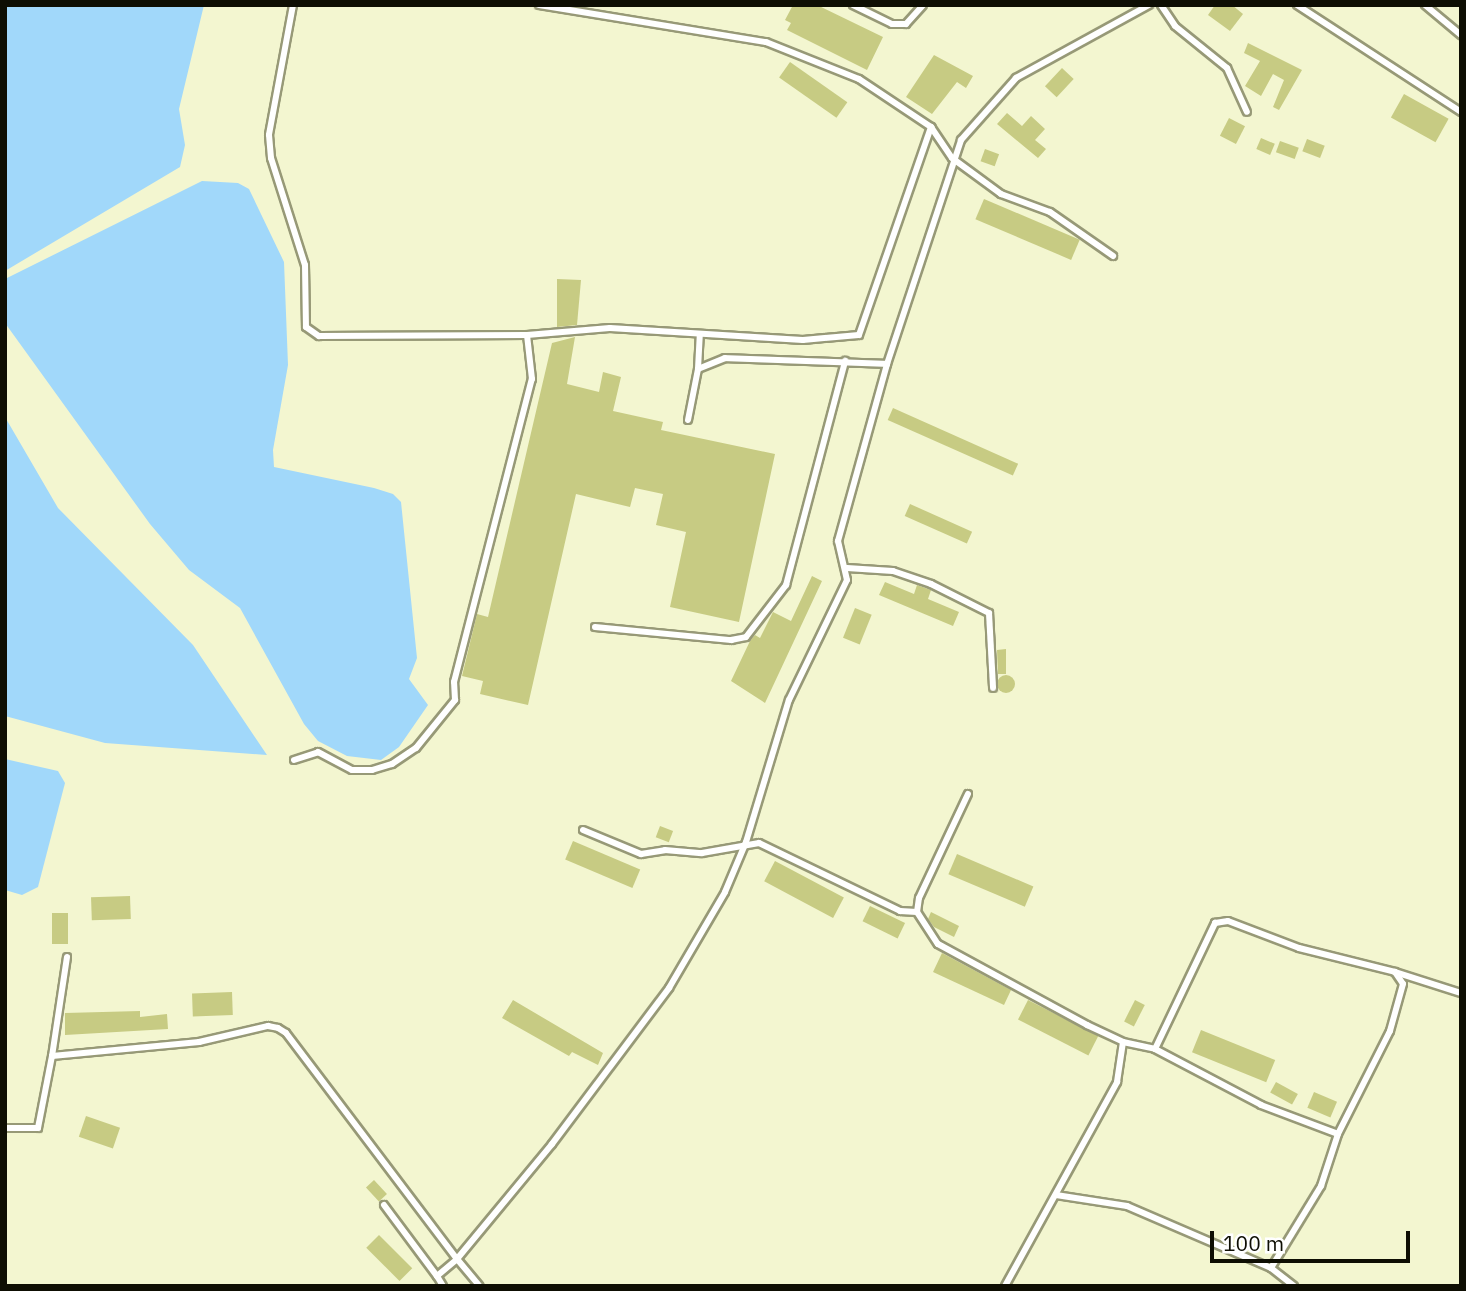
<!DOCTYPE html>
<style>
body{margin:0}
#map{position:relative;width:1466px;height:1291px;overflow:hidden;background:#f3f6d0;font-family:"IBM Plex Sans",sans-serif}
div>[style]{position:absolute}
.water>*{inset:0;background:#a1d8fa}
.building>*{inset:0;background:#c7cb83;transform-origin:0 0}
.round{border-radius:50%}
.roads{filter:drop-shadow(2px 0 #979977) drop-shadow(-2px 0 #979977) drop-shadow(0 2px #979977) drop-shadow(0 -2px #979977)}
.service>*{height:6px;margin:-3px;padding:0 3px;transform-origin:3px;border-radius:3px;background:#fff}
span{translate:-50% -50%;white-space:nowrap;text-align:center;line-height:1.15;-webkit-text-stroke:6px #fff;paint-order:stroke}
.frame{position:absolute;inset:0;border:7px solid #0e0e03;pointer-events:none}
.scale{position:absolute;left:1210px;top:1231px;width:200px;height:32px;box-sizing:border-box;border:4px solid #0e0e03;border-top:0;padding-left:9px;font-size:21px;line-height:24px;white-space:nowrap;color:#0e0e03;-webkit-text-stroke:5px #fff;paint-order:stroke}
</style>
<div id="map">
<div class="water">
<i style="clip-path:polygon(5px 5px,204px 5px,179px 109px,185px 145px,180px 167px,5px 271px)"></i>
<i style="clip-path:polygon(202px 181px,238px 183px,249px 189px,284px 262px,288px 365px,273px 450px,274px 467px,374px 488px,393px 494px,401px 502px,417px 658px,409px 679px,428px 705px,399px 747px,381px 760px,347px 756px,318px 741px,304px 724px,240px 608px,189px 570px,150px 524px,5px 323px,5px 279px)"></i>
<i style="clip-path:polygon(5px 417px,58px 508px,193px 645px,267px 755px,105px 743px,5px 716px)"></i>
<i style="clip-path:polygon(5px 759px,58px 771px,65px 783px,38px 887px,22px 895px,5px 890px)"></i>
</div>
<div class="building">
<i style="clip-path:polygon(793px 5px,817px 5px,883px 37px,867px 70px,787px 30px,791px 23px,785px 20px)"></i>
<i style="clip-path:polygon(1215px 5px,1232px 5px,1243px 14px,1230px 31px,1208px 15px)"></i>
<i style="clip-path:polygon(1248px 43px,1302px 70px,1279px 110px,1273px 107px,1284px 80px,1273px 74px,1261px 96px,1245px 86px,1260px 61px,1244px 53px)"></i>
<i style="clip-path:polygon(934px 55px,973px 76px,966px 88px,957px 82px,932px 114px,906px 97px)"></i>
<i style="left:790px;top:62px;width:70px;height:19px;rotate:35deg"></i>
<i style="left:1062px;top:68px;width:16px;height:25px;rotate:43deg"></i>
<i style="left:1404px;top:94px;width:51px;height:27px;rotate:29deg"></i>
<i style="clip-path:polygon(1007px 113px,1022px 126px,1031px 116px,1045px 129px,1035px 140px,1046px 149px,1038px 158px,997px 124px)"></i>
<i style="left:1229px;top:118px;width:18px;height:20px;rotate:27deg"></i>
<i style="left:1261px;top:138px;width:15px;height:12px;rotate:23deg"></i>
<i style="left:1307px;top:139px;width:19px;height:13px;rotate:21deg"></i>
<i style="left:1280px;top:141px;width:20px;height:12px;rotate:20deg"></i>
<i style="left:985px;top:149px;width:15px;height:13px;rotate:20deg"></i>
<i style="left:984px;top:199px;width:104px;height:22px;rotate:23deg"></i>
<i style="clip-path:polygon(557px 279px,581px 280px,577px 325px,557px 327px)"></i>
<i style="clip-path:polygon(575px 337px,567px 384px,599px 392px,603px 372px,621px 377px,613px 411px,663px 422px,661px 430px,775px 454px,739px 622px,670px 607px,686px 532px,656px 525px,663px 494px,635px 488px,630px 507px,576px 494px,528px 705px,480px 694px,483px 681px,462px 676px,477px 614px,488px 617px,552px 343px)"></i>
<i style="left:893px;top:408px;width:137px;height:13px;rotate:24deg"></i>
<i style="left:910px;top:504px;width:68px;height:13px;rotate:24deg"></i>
<i style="clip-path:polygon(812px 576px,822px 581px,765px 703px,731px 681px,750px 641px,755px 635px,760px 638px,773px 612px,791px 621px)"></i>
<i style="clip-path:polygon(885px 582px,914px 594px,917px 585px,931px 590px,928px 599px,959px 612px,953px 626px,879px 595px)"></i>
<i style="left:855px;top:608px;width:18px;height:32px;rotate:22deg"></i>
<i style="clip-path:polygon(1006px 649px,1006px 674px,998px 674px,997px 650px)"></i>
<i class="round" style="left:997px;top:675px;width:18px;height:18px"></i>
<i style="left:660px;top:826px;width:14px;height:12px;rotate:21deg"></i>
<i style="left:573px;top:841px;width:73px;height:20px;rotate:23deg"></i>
<i style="left:957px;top:854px;width:83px;height:22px;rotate:23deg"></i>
<i style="left:775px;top:861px;width:78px;height:23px;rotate:28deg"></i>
<i style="left:130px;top:896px;width:23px;height:39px;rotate:88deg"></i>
<i style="left:870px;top:906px;width:39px;height:17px;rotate:26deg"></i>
<i style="clip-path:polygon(931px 912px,959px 926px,954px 937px,934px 927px,928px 919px)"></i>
<i style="left:52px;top:913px;width:16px;height:31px"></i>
<i style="clip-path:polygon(942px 953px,1011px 990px,1004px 1005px,933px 972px)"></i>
<i style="left:232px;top:992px;width:23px;height:40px;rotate:88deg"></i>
<i style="clip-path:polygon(513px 1000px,603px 1053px,598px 1065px,572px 1052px,569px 1056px,502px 1018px)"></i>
<i style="left:1028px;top:1000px;width:79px;height:22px;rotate:27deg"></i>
<i style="left:1135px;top:1000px;width:11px;height:24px;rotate:27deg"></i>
<i style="clip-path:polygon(140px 1011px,140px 1017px,167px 1014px,168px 1029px,65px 1035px,65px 1013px)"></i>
<i style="left:1201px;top:1030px;width:80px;height:24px;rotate:22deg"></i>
<i style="left:1276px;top:1082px;width:25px;height:12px;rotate:29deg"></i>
<i style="left:1314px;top:1092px;width:25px;height:17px;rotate:23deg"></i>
<i style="left:86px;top:1116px;width:36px;height:22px;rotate:19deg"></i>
<i style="left:374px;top:1180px;width:19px;height:11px;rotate:47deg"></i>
<i style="left:379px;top:1235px;width:47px;height:18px;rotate:45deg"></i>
</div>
<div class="roads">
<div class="service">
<i style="left:293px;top:5px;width:132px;rotate:100.5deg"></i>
<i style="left:269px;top:135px;width:23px;rotate:85deg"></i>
<i style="left:271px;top:158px;width:112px;rotate:72.4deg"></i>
<i style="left:305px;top:265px;width:62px;rotate:89.1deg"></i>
<i style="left:306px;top:327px;width:16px;rotate:35deg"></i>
<i style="left:319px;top:336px;width:208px;rotate:-0.3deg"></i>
<i style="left:527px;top:335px;width:83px;rotate:-4.8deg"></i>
<i style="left:610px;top:328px;width:193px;rotate:3.6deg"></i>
<i style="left:803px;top:340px;width:56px;rotate:-5.1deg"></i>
<i style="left:859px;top:335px;width:220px;rotate:-70.9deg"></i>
<i style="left:539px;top:5px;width:230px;rotate:9.3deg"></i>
<i style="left:766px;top:42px;width:100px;rotate:21.7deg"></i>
<i style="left:859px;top:79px;width:87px;rotate:33.7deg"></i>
<i style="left:931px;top:127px;width:37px;rotate:56deg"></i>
<i style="left:952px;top:158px;width:61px;rotate:36.3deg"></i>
<i style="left:1001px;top:194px;width:52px;rotate:20.2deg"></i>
<i style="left:1050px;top:212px;width:77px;rotate:34.9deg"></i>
<i style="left:853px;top:5px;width:43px;rotate:26deg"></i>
<i style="left:892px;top:24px;width:14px"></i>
<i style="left:906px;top:24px;width:25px;rotate:-48deg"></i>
<i style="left:1161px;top:5px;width:25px;rotate:56deg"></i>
<i style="left:1175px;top:26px;width:67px;rotate:38.9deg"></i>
<i style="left:1227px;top:68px;width:48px;rotate:65.6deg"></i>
<i style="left:1297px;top:5px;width:196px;rotate:33.1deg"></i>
<i style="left:1425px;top:5px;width:47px;rotate:39.8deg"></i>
<i style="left:698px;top:369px;width:35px;rotate:-87deg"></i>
<i style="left:688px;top:420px;width:52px;rotate:-78.9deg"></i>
<i style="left:698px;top:369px;width:29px;rotate:-22deg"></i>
<i style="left:725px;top:358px;width:162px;rotate:2.1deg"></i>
<i style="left:847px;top:568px;width:46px;rotate:3.7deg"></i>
<i style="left:893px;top:571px;width:40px;rotate:18.9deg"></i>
<i style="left:931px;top:584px;width:65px;rotate:26.6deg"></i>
<i style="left:989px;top:613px;width:75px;rotate:86.9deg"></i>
<i style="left:595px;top:627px;width:137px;rotate:5.5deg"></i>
<i style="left:731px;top:640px;width:15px;rotate:-11deg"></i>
<i style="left:746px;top:637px;width:66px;rotate:-52.4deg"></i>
<i style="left:786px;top:585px;width:232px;rotate:-75.2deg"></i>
<i style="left:294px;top:760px;width:25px;rotate:-18deg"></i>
<i style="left:318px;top:752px;width:38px;rotate:28deg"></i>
<i style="left:352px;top:770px;width:20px"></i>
<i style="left:372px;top:770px;width:21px;rotate:-17deg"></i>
<i style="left:392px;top:764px;width:29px;rotate:-34deg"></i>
<i style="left:416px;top:748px;width:62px;rotate:-50.9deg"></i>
<i style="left:455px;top:700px;width:18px;rotate:-93deg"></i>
<i style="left:454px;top:682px;width:313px;rotate:-75.6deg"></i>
<i style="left:532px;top:379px;width:44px;rotate:-96.5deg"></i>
<i style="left:583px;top:830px;width:63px;rotate:22.5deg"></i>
<i style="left:641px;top:854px;width:24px;rotate:-9deg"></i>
<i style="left:665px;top:850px;width:37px;rotate:5deg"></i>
<i style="left:702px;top:853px;width:58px;rotate:-10deg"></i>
<i style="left:759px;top:843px;width:157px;rotate:25.7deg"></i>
<i style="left:900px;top:911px;width:17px;rotate:3deg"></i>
<i style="left:917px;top:912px;width:14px;rotate:-82deg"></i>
<i style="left:919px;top:898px;width:115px;rotate:-64.8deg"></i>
<i style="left:917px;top:912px;width:38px;rotate:57deg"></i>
<i style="left:938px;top:944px;width:170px;rotate:28.5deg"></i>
<i style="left:1087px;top:1025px;width:40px;rotate:25deg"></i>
<i style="left:1123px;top:1042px;width:33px;rotate:12deg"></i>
<i style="left:1155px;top:1049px;width:120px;rotate:27.8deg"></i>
<i style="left:1261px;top:1105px;width:82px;rotate:20.6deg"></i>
<i style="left:67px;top:957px;width:100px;rotate:98.6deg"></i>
<i style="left:52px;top:1056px;width:148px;rotate:-5.4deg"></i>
<i style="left:199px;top:1042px;width:71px;rotate:-13.1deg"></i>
<i style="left:268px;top:1026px;width:10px;rotate:11deg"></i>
<i style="left:278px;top:1028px;width:9px;rotate:32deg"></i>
<i style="left:286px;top:1033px;width:283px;rotate:52.9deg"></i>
<i style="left:457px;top:1259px;width:149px;rotate:-50.4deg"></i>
<i style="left:552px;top:1144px;width:195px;rotate:-53.1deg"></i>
<i style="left:669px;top:988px;width:111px;rotate:-59.7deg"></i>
<i style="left:725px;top:892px;width:54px;rotate:-67.2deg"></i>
<i style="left:746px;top:842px;width:148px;rotate:-73.2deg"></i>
<i style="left:789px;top:700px;width:133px;rotate:-64.2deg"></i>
<i style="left:847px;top:580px;width:40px;rotate:-103deg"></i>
<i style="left:838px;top:541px;width:184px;rotate:-74.5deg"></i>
<i style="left:887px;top:364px;width:236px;rotate:-71.7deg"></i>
<i style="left:961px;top:140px;width:83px;rotate:-48.4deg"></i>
<i style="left:1016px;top:78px;width:152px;rotate:-28.8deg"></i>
<i style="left:1395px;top:972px;width:69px;rotate:17.7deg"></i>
<i style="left:1155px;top:1049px;width:140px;rotate:-64.5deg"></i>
<i style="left:1215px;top:923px;width:13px;rotate:-9deg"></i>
<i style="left:1228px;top:921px;width:76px;rotate:20.8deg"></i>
<i style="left:1299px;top:948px;width:99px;rotate:14deg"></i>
<i style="left:1395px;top:972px;width:14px;rotate:56deg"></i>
<i style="left:1403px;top:984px;width:49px;rotate:105.5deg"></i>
<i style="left:1390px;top:1031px;width:115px;rotate:116.8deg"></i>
<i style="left:1338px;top:1134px;width:55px;rotate:108.1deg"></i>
<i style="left:1321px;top:1186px;width:96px;rotate:121.4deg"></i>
<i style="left:5px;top:1128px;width:33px"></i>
<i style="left:38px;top:1128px;width:73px;rotate:-79deg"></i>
<i style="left:1056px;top:1195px;width:72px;rotate:8.8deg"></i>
<i style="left:1127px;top:1206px;width:157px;rotate:23.3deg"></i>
<i style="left:1271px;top:1268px;width:29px;rotate:38deg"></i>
<i style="left:384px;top:1205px;width:89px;rotate:53.3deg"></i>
<i style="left:443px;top:1286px;width:12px;rotate:-121deg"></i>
<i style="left:437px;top:1276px;width:26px;rotate:-40deg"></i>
<i style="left:457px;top:1259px;width:35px;rotate:50deg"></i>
<i style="left:1005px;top:1286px;width:233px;rotate:-61.2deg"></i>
<i style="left:1117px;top:1082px;width:40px;rotate:-81.5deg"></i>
</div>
</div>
<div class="frame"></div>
<div class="scale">100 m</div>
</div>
